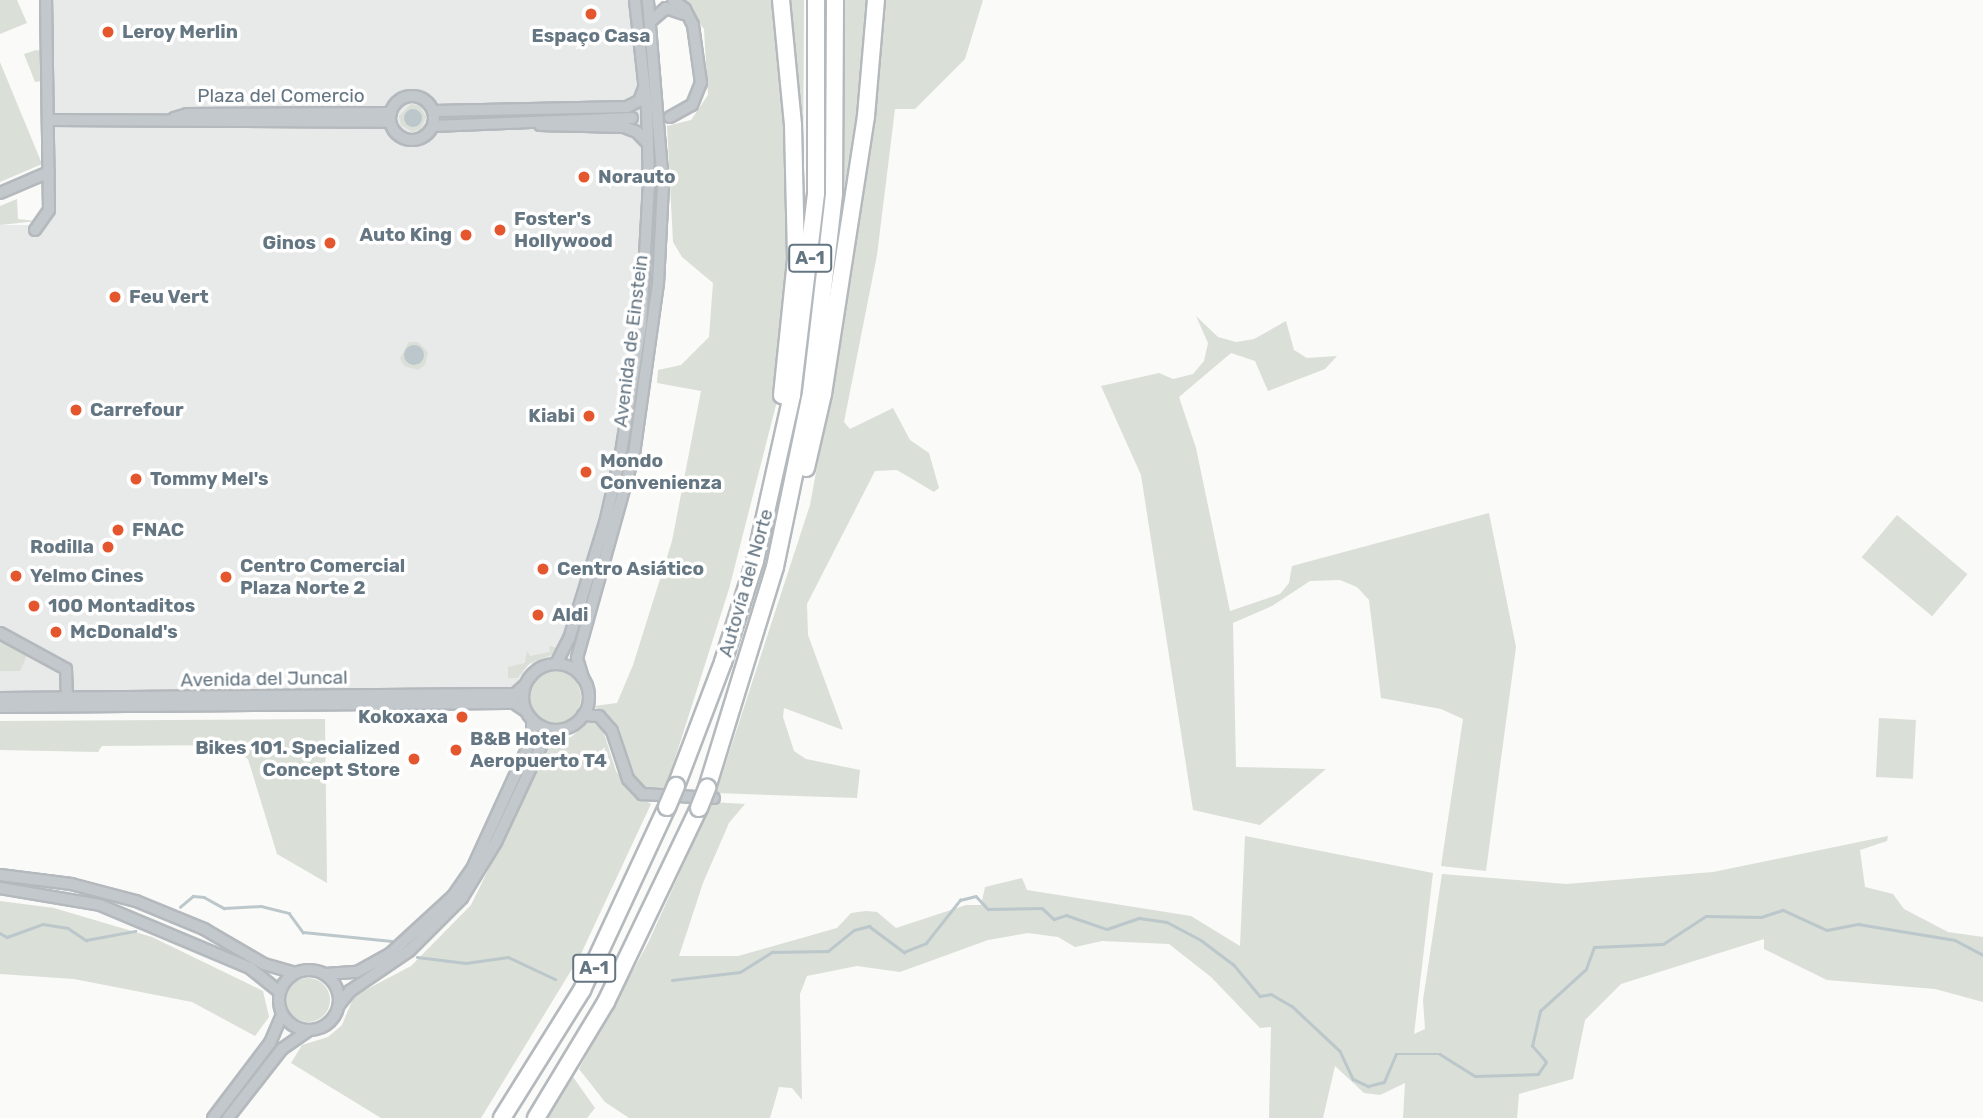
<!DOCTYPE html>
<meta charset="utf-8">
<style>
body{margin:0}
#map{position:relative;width:1983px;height:1118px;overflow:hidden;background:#fafaf8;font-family:Rubik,sans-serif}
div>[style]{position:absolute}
.built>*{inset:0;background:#e8e9e9}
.green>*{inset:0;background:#dadfd7;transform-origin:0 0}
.round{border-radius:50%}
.water>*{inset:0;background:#bbc7cb}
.stream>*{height:2.5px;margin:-1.25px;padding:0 1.25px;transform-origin:1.25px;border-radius:1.25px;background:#bbc7cb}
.roads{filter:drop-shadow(2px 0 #b4b9bd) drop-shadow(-2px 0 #b4b9bd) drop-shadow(0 2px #b4b9bd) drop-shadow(0 -2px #b4b9bd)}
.minor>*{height:10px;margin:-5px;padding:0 5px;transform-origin:5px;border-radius:5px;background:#c3c8cc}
.minor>.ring{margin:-5px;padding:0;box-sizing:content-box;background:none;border:10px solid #c3c8cc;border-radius:50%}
.highway>*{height:16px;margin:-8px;padding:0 8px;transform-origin:8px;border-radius:8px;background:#fff}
.bridges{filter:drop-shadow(2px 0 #b4b9bd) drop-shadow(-2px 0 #b4b9bd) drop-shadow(0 2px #b4b9bd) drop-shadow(0 -2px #b4b9bd)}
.highway-bridge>*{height:16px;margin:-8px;padding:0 8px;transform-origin:8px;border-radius:8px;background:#fff}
.dots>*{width:19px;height:19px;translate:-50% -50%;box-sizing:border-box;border:4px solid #fff;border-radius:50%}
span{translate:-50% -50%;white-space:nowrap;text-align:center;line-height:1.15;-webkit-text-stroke:7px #fff;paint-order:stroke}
.shield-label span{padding:2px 5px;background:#fff;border:2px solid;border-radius:5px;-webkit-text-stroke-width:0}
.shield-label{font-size:18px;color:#657683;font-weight:700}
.poi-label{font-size:19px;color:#657683;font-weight:700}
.left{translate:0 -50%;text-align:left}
.right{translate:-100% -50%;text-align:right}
.street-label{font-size:19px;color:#657683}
</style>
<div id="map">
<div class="built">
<i style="clip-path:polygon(42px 0,635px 0,645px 79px,647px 240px,621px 453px,560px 653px,528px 665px,513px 688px,460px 694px,0 698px,0 225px,29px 225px,40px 219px,46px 209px)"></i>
</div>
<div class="green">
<i style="clip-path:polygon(0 0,17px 0,27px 23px,0 34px)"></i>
<i style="clip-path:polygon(683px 0,774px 0,793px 229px,777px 401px,729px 589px,665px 790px,644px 787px,632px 772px,619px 727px,594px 706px,617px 703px,633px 665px,672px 541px,701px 391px,657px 383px,658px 370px,681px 365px,709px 337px,713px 283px,682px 257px,673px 242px,667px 126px,691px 120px,708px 95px,704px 29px)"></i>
<i style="clip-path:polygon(789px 0,804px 0,803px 179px,797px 83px)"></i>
<i style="clip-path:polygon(845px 0,868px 0,849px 192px,844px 192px)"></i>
<i style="clip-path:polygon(884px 0,983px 0,965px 59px,915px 109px,895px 109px,877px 255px,844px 422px,850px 429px,893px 408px,910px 440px,929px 453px,939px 488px,934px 492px,897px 470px,875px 471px,807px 604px,808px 635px,843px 730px,784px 708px,783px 717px,794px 751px,806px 759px,860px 770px,857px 798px,716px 793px,810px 505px,852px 274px)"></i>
<i style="clip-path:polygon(36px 50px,42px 51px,43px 81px,35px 82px,24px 54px)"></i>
<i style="clip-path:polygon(0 62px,42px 164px,0 182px)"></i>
<i style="clip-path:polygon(411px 104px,420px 106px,426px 117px,421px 129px,412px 132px,401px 125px,399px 116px)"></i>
<i style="clip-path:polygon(17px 199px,18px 219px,37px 221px,0 225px,0 206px)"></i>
<i style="clip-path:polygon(1196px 316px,1218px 337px,1236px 342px,1254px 339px,1286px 321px,1294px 350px,1307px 358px,1337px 356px,1325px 369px,1268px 391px,1255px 361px,1231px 353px,1179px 397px,1196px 448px,1230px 611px,1280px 594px,1289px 583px,1292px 566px,1489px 513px,1516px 647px,1486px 871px,1441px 866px,1463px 719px,1441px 709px,1381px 698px,1369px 600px,1357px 587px,1340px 580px,1310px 581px,1272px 606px,1233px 623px,1236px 767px,1326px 769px,1260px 825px,1193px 810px,1141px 475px,1101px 386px,1159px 373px,1173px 379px,1193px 374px,1204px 361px,1208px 343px)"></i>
<i style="clip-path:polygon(evenodd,409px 342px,418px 342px,428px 352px,425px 365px,418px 370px,404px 366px,400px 358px,409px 342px,419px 347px,422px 361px,406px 360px,405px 354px,419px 347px)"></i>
<i style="left:1897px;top:515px;width:92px;height:55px;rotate:40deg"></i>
<i style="clip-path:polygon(0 642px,27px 655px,20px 671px,0 671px)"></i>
<i style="clip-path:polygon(549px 646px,557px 648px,554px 654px,530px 663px,517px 678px,508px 678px,508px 667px,525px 663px,527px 651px,530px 656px,550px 652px)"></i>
<i class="round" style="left:529px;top:671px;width:52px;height:52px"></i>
<i style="left:1879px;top:718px;width:37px;height:59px;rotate:3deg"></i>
<i style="clip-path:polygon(325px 719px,327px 883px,277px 854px,248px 759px,225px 745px,102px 746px,98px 752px,0 750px,0 721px)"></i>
<i style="clip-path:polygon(591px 720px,603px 730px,616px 771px,630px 791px,651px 804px,580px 956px,481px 1118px,381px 1118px,291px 1063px,302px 1045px,328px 1037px,342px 1025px,354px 996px,411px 966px,471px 905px,551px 742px,571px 737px)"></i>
<i style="clip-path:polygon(712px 802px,745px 804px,729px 823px,703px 883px,679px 956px,738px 956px,837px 928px,851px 913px,866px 911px,877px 912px,896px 928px,966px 905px,981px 905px,985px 887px,1022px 878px,1027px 890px,1191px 916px,1240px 946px,1245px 836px,1433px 873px,1414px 1034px,1425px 1029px,1423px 1000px,1442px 874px,1566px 884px,1713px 872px,1888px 836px,1887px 841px,1860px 850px,1865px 887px,1893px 894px,1904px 909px,1948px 932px,1983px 937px,1983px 1002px,1935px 989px,1827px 980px,1764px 949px,1764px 939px,1621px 984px,1585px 1020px,1573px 1079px,1519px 1094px,1517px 1118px,1403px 1118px,1405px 1083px,1380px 1095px,1364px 1093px,1335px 1066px,1323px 1118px,1269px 1118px,1271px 1027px,1260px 1028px,1211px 977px,1169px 944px,1102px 941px,1075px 947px,1058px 937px,1028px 933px,988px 940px,900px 972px,857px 966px,807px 976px,800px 994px,802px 1100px,792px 1088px,779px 1087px,770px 1118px,629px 1118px,605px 1102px,579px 1069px,648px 943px)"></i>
<i style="clip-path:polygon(0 901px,54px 908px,152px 937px,263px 991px,269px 1017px,255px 1036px,192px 1002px,74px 979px,0 974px)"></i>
<i class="round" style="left:286px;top:978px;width:44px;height:44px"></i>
<i style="clip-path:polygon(573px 1077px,595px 1108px,587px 1118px,548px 1118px)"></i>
</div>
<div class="water">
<i class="round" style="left:404px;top:109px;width:18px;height:18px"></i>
<i class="round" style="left:404px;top:345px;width:20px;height:20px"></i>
</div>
<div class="stream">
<i style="left:180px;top:907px;width:17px;rotate:-40deg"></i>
<i style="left:193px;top:896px;width:11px;rotate:5deg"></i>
<i style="left:204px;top:897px;width:23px;rotate:29deg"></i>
<i style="left:224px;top:908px;width:37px;rotate:-3deg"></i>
<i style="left:261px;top:906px;width:29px;rotate:14deg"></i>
<i style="left:289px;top:913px;width:24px;rotate:54deg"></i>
<i style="left:303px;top:932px;width:89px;rotate:5.8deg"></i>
<i style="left:0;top:933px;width:8px;rotate:30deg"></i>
<i style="left:7px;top:937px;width:38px;rotate:-20deg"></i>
<i style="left:43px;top:924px;width:25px;rotate:9deg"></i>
<i style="left:68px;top:928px;width:22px;rotate:34deg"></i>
<i style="left:86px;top:940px;width:50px;rotate:-10.4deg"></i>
<i style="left:417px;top:957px;width:49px;rotate:7deg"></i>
<i style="left:466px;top:963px;width:42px;rotate:-8.1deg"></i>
<i style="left:508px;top:957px;width:52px;rotate:25.1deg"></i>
<i style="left:672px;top:980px;width:68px;rotate:-6.7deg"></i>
<i style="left:740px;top:972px;width:38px;rotate:-32deg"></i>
<i style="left:772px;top:952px;width:56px;rotate:-1deg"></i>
<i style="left:828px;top:951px;width:33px;rotate:-39deg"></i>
<i style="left:854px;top:930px;width:16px;rotate:-15deg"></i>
<i style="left:869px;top:926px;width:44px;rotate:36.6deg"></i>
<i style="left:904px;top:952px;width:24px;rotate:-22deg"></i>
<i style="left:926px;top:943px;width:55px;rotate:-51.7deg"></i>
<i style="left:960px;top:900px;width:16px;rotate:-14deg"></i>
<i style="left:976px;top:896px;width:18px;rotate:47deg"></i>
<i style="left:988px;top:909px;width:54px;rotate:-1.1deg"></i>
<i style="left:1042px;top:908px;width:16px;rotate:43deg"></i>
<i style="left:1054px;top:919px;width:13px;rotate:-18deg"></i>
<i style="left:1066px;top:915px;width:43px;rotate:18.9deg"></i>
<i style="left:1107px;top:929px;width:34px;rotate:-19deg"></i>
<i style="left:1139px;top:918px;width:28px;rotate:8deg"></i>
<i style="left:1167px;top:922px;width:38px;rotate:28deg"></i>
<i style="left:1201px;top:940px;width:41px;rotate:37.1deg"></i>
<i style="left:1234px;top:965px;width:40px;rotate:50deg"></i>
<i style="left:1260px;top:996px;width:11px;rotate:-10deg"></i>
<i style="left:1271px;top:994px;width:24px;rotate:30deg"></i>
<i style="left:1292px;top:1006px;width:66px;rotate:43.2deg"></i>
<i style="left:1340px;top:1051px;width:31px;rotate:65deg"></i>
<i style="left:1353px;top:1079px;width:17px;rotate:25deg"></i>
<i style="left:1368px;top:1086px;width:16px;rotate:-14deg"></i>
<i style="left:1384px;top:1082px;width:30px;rotate:-67deg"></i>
<i style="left:1396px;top:1054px;width:44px"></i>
<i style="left:1440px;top:1054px;width:41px;rotate:32.2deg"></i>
<i style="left:1475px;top:1076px;width:63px;rotate:-1.8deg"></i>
<i style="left:1538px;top:1074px;width:14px;rotate:-56deg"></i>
<i style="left:1546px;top:1062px;width:21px;rotate:-131deg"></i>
<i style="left:1532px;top:1046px;width:36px;rotate:-77deg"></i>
<i style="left:1540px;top:1011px;width:62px;rotate:-42.4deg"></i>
<i style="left:1586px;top:969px;width:23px;rotate:-70deg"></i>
<i style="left:1594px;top:947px;width:69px;rotate:-2.5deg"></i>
<i style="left:1663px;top:944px;width:51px;rotate:-33.1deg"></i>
<i style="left:1706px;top:916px;width:55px;rotate:1deg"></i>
<i style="left:1761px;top:917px;width:23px;rotate:-18deg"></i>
<i style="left:1783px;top:910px;width:48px;rotate:24.4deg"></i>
<i style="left:1827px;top:930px;width:32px;rotate:-11deg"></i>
<i style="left:1858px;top:924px;width:98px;rotate:9.4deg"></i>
<i style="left:1955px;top:940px;width:32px;rotate:28deg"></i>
</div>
<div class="roads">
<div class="minor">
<i style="left:651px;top:21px;width:20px;rotate:-41deg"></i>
<i style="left:666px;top:8px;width:18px;rotate:19deg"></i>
<i class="ring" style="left:390px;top:96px;width:34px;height:34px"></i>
<i style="left:433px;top:111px;width:194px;rotate:-1.2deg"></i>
<i style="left:627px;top:107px;width:13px;rotate:-27deg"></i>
<i style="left:639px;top:101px;width:14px;rotate:-69deg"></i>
<i style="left:670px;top:117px;width:25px;rotate:-29deg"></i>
<i style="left:692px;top:105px;width:24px;rotate:-68deg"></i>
<i style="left:701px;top:83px;width:59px;rotate:-97.9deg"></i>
<i style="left:693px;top:25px;width:18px;rotate:-117deg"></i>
<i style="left:685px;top:9px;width:15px;rotate:-143deg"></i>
<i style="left:174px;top:118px;width:14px;rotate:-17deg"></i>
<i style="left:187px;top:114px;width:204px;rotate:-0.3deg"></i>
<i style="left:50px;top:120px;width:340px;rotate:0.3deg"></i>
<i style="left:540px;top:125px;width:84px;rotate:1.4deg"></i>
<i style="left:624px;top:127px;width:14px;rotate:21deg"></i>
<i style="left:637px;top:132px;width:16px;rotate:47deg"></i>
<i style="left:433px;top:126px;width:199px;rotate:-2.3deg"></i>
<i style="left:0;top:193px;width:53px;rotate:-23.2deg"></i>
<i style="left:35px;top:230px;width:24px;rotate:-55deg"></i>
<i style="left:49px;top:210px;width:210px;rotate:-90.8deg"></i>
<i style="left:0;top:633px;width:75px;rotate:28.6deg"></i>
<i style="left:66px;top:669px;width:29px;rotate:88deg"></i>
<i style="left:556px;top:664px;width:28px;rotate:-63deg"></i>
<i style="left:569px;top:639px;width:121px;rotate:-72.8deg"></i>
<i style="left:605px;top:523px;width:72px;rotate:-77.1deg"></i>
<i style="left:621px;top:453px;width:129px;rotate:-81.1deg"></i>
<i style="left:641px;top:326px;width:141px;rotate:-86.8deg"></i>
<i style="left:649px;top:185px;width:76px;rotate:-91.5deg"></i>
<i style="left:647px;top:109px;width:110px;rotate:-96.3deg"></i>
<i class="ring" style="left:523px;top:664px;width:56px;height:56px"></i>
<i style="left:583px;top:678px;width:21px;rotate:-107deg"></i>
<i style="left:577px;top:658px;width:212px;rotate:-74.4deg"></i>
<i style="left:634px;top:454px;width:172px;rotate:-82deg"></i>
<i style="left:658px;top:284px;width:100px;rotate:-87.1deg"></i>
<i style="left:663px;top:184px;width:185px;rotate:-94.7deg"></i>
<i style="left:0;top:698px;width:515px;rotate:-0.45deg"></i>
<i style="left:515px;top:694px;width:13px;rotate:-42deg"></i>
<i style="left:0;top:707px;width:514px;rotate:-0.45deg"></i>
<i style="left:514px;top:703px;width:14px;rotate:34deg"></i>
<i style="left:583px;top:715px;width:16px;rotate:4deg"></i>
<i style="left:599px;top:716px;width:20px;rotate:49deg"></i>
<i style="left:612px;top:731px;width:51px;rotate:71.6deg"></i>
<i style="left:628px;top:779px;width:21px;rotate:47deg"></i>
<i style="left:642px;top:794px;width:72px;rotate:3.2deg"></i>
<i style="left:0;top:875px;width:72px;rotate:7.2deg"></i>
<i style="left:71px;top:884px;width:67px;rotate:14.7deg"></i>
<i style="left:136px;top:901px;width:74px;rotate:22.4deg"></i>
<i style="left:204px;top:929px;width:69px;rotate:30.3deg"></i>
<i style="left:264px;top:964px;width:32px;rotate:16deg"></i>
<i style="left:0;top:888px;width:101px;rotate:9.6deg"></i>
<i style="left:100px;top:905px;width:163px;rotate:22.8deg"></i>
<i style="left:250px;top:968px;width:38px;rotate:39deg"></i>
<i class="ring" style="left:279px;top:970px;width:50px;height:50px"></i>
<i style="left:325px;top:974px;width:32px;rotate:-4deg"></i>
<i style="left:357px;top:972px;width:39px;rotate:-29deg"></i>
<i style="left:391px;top:953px;width:84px;rotate:-42.6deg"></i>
<i style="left:453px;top:896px;width:33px;rotate:-55deg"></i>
<i style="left:472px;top:869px;width:144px;rotate:-65.4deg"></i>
<i style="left:532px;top:738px;width:18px;rotate:-90deg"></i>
<i style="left:339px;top:1005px;width:18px;rotate:-52deg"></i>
<i style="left:350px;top:991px;width:71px;rotate:-34.1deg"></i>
<i style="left:409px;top:951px;width:75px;rotate:-45deg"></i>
<i style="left:462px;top:898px;width:66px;rotate:-58.7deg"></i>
<i style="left:496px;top:842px;width:110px;rotate:-64.8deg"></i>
<i style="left:543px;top:742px;width:24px;rotate:-33deg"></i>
<i style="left:213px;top:1118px;width:94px;rotate:-52.8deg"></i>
<i style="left:270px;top:1043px;width:30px;rotate:-67deg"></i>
<i style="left:228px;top:1118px;width:88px;rotate:-52deg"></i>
<i style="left:282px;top:1049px;width:32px;rotate:-35deg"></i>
</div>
<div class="highway">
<i style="left:781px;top:0;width:126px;rotate:84.5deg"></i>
<i style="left:793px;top:125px;width:135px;rotate:88.7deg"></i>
<i style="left:796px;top:260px;width:136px;rotate:95.9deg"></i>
<i style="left:806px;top:468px;width:76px;rotate:-77.1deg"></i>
<i style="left:823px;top:394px;width:281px;rotate:-81.2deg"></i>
<i style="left:866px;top:116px;width:116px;rotate:-85.1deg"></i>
<i style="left:676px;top:786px;width:133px;rotate:-69.2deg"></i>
<i style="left:723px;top:662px;width:106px;rotate:-72.4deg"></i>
<i style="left:755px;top:561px;width:170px;rotate:-77.4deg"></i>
<i style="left:792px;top:395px;width:203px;rotate:-83.2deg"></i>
<i style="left:816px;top:193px;width:193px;rotate:-90deg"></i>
<i style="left:707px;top:788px;width:231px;rotate:-72.9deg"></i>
<i style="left:775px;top:567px;width:178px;rotate:-78.3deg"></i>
<i style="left:811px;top:393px;width:201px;rotate:-83.4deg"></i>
<i style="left:834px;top:193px;width:193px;rotate:-89.7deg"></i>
<i style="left:502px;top:1118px;width:151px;rotate:-58deg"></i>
<i style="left:582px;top:990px;width:202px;rotate:-65.1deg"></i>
<i style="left:536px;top:1118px;width:135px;rotate:-58.9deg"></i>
<i style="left:606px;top:1002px;width:215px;rotate:-64.4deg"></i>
</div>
</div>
<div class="bridges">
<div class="highway-bridge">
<i style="left:667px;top:807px;width:23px;rotate:-67deg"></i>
<i style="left:699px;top:808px;width:22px;rotate:-68deg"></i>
</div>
</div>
<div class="dots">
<i style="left:591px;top:14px;background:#e4572e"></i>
<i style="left:108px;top:32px;background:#e4572e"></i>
<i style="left:584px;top:177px;background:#e4572e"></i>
<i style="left:500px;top:230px;background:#e4572e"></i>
<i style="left:466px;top:235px;background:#e4572e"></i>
<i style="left:330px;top:243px;background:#e4572e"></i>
<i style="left:115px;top:297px;background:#e4572e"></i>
<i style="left:76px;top:410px;background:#e4572e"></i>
<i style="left:589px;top:416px;background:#e4572e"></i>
<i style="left:586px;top:472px;background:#e4572e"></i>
<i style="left:136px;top:479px;background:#e4572e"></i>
<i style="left:118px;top:530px;background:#e4572e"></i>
<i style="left:108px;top:547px;background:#e4572e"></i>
<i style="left:543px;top:569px;background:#e4572e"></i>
<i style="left:16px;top:576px;background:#e4572e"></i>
<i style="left:226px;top:577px;background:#e4572e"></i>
<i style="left:34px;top:606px;background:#e4572e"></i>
<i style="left:538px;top:615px;background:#e4572e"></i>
<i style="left:56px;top:632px;background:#e4572e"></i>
<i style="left:462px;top:717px;background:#e4572e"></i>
<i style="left:456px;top:750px;background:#e4572e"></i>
<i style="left:414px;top:759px;background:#e4572e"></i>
</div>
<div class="shield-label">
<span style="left:810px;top:258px">A-1</span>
<span style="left:594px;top:968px">A-1</span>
</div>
<div class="poi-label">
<span class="left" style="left:122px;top:32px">Leroy Merlin</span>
<span style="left:591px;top:36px">Espaço Casa</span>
<span class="left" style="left:598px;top:177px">Norauto</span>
<span class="left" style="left:514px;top:230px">Foster's<br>Hollywood</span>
<span class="right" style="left:452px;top:235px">Auto King</span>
<span class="right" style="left:316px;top:243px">Ginos</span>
<span class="left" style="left:129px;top:297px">Feu Vert</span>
<span class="left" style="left:90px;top:410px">Carrefour</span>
<span class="right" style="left:575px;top:416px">Kiabi</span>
<span class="left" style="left:600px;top:472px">Mondo<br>Convenienza</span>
<span class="left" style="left:150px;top:479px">Tommy Mel's</span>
<span class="left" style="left:132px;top:530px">FNAC</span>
<span class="right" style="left:94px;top:547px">Rodilla</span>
<span class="left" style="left:240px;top:577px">Centro Comercial<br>Plaza Norte 2</span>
<span class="left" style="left:557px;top:569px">Centro Asiático</span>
<span class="left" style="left:30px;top:576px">Yelmo Cines</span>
<span class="left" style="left:48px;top:606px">100 Montaditos</span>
<span class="left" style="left:552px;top:615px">Aldi</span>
<span class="left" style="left:70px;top:632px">McDonald's</span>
<span class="right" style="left:448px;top:717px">Kokoxaxa</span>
<span class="left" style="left:470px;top:750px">B&amp;B Hotel<br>Aeropuerto T4</span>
<span class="right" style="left:400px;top:759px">Bikes 101. Specialized<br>Concept Store</span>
</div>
<div class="street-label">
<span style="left:281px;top:96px">Plaza del Comercio</span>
<span style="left:631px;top:341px;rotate:-83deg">Avenida de Einstein</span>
<span style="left:746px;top:583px;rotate:-74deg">Autovía del Norte</span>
<span style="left:264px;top:679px;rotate:-1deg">Avenida del Juncal</span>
</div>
</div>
